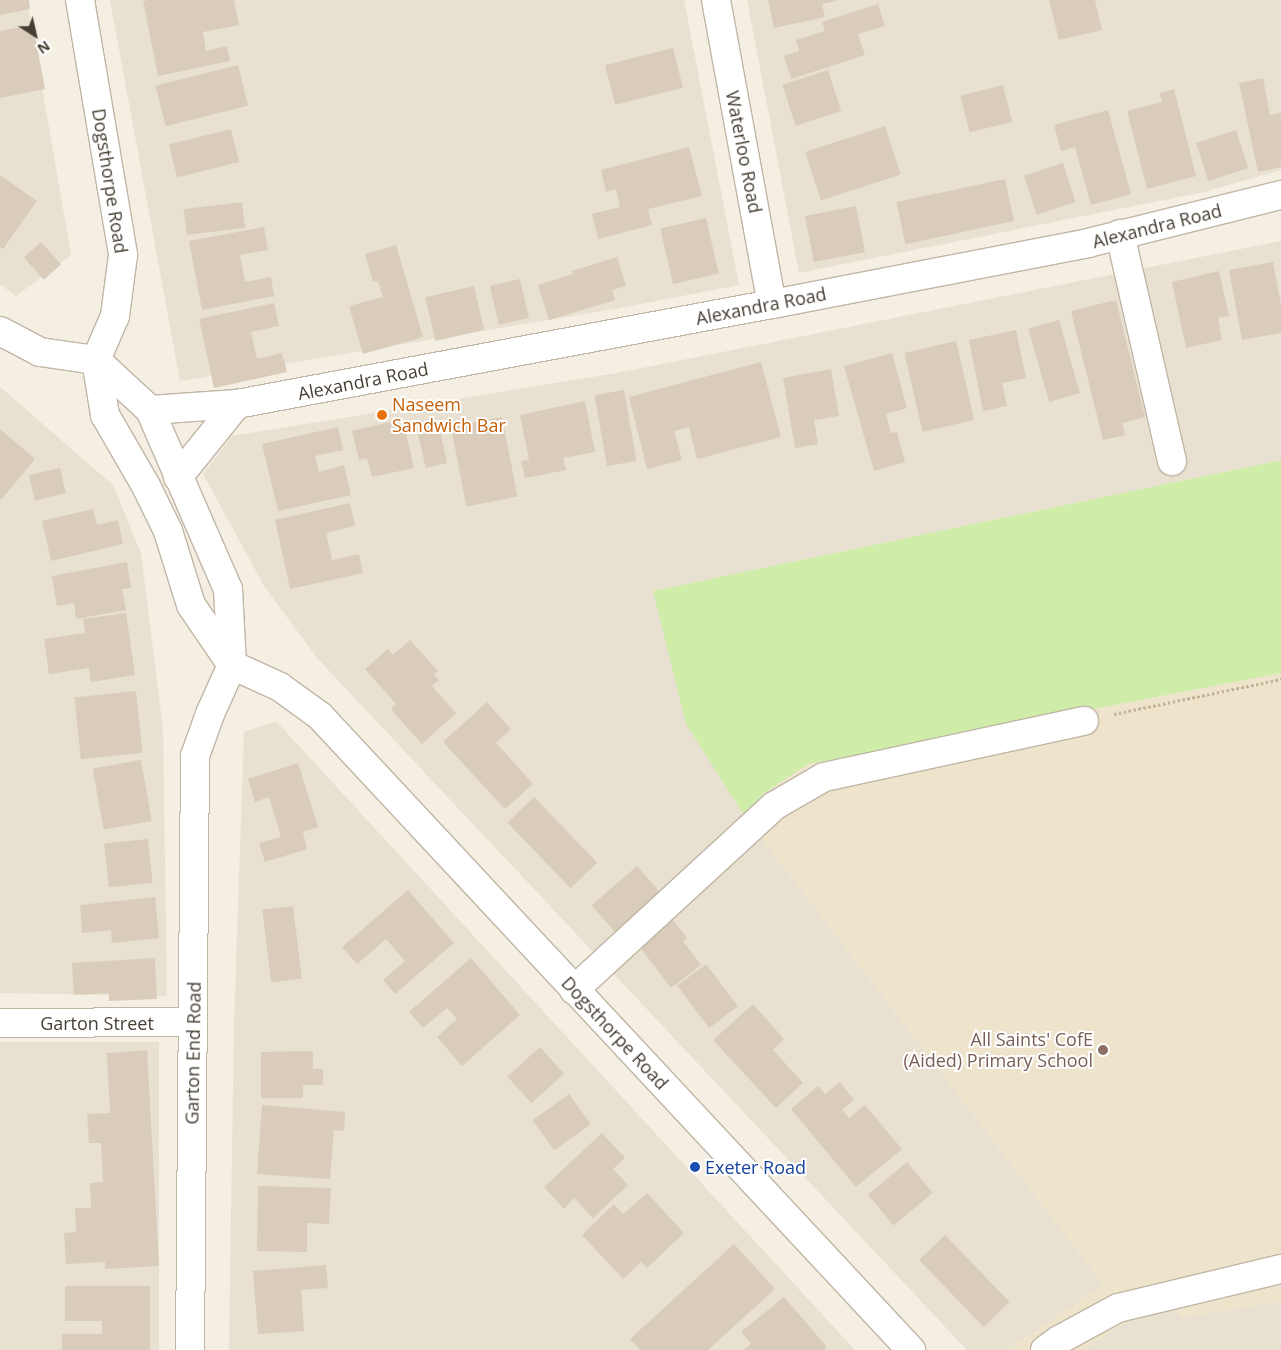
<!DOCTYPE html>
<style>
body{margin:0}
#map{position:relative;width:1281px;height:1350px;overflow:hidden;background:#f4eee3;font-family:"Open Sans",sans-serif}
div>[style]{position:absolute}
.residential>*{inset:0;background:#e8e0d1;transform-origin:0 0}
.education>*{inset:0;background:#eee4cc}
.green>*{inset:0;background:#cfeca8}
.building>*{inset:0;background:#d9ccbb;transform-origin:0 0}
.path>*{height:3px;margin-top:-1.5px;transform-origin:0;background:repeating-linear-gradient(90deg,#c3b195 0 2.5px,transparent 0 5px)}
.roads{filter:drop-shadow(1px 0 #c0b6a5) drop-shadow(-1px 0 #c0b6a5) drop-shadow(0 1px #c0b6a5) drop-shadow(0 -1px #c0b6a5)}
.minor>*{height:28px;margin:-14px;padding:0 14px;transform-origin:14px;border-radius:14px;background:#fff}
.dots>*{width:14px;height:14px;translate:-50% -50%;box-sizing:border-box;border:2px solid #fff;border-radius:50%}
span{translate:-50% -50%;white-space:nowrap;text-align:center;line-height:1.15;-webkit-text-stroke:4px #fff;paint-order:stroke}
.street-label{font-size:18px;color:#463e33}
.food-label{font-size:18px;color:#c56008}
.left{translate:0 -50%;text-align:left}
.education-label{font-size:18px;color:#785e54}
.right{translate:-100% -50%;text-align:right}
.transit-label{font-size:18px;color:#164399}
.north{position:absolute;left:10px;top:10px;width:50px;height:50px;-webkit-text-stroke:4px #fff;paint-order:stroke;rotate:145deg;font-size:14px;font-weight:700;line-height:20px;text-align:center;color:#463e33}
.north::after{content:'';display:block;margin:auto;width:18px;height:22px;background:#463e33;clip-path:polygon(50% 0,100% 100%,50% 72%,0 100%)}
</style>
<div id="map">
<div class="residential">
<i style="clip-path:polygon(0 0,27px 0,71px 255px,16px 296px,0 284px)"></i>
<i style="clip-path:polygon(110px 0,684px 0,739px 285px,615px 309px,180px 381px)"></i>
<i style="clip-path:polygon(747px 0,1281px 0,1281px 170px,1204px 192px,799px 273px)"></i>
<i style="clip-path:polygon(1281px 241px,1281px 460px,653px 591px,744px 815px,1104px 1285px,1007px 1350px,967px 1350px,318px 659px,264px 586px,203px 474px,232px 436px,617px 373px)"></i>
<i style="clip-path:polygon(0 387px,113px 485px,141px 553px,163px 729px,167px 996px,0 993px)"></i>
<i style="clip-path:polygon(276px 721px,855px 1350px,229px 1350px,234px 1024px,244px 732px)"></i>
<i style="left:159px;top:1042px;width:308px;height:159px;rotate:90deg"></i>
<i style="clip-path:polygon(1165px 1298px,1182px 1318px,1281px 1301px,1281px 1350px,1081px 1350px)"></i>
</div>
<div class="education">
<i style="clip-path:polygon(1281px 673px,1281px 1301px,1182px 1318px,1165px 1299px,1081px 1350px,1007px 1350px,1104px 1285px,744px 815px,764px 793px,808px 764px)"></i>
</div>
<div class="green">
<i style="clip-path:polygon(1281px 460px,1281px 673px,808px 764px,764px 793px,744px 815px,686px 724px,653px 591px)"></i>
</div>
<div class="building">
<i style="clip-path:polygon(0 0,29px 0,30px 9px,0 15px)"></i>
<i style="clip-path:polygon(149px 0,234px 0,239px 25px,203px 32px,206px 51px,227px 46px,230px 61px,158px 76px,143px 1px)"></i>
<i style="clip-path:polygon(768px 0,836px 0,836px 1px,822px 4px,825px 17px,774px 28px)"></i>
<i style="clip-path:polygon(1049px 0,1095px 0,1102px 30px,1059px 40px)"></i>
<i style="clip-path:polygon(878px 4px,885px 26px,858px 34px,865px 55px,791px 79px,784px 56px,799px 51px,796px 40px,825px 31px,822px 22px)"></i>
<i style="clip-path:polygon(33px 25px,45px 89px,0 98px,0 31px)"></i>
<i style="left:673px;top:48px;width:41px;height:70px;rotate:76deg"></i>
<i style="left:238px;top:65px;width:42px;height:85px;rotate:76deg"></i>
<i style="left:828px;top:70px;width:43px;height:48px;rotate:72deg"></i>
<i style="clip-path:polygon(1263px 78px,1270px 115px,1281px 113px,1281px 167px,1258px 172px,1239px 83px)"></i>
<i style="left:1003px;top:85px;width:38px;height:44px;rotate:76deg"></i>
<i style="clip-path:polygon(1174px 89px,1196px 176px,1147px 189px,1127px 111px,1162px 102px,1160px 93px)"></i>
<i style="clip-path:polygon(1108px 110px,1131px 194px,1091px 205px,1075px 147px,1061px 151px,1054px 125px)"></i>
<i style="left:885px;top:126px;width:51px;height:84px;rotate:72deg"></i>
<i style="left:231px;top:129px;width:34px;height:64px;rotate:76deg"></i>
<i style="left:1236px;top:130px;width:40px;height:42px;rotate:72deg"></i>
<i style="clip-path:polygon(689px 147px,702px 196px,648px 209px,652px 225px,598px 239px,592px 214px,620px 207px,616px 189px,606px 192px,601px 170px)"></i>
<i style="left:1063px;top:163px;width:41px;height:41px;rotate:72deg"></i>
<i style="clip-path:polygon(0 175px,37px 201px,3px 249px,0 247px)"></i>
<i style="left:1005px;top:179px;width:43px;height:111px;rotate:78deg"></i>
<i style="left:242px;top:202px;width:26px;height:59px;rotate:83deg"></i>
<i style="left:856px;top:206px;width:47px;height:52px;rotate:79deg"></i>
<i style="left:706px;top:218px;width:57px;height:47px;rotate:77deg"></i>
<i style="clip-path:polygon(264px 227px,268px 250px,240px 255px,245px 282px,271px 277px,274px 296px,202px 310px,189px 241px)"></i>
<i style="left:41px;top:242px;width:30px;height:23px;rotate:48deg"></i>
<i style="clip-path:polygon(396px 245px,423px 337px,363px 354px,349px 306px,383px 297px,378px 281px,373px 282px,365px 254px)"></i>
<i style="clip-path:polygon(617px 257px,626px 286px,612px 290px,615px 300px,549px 320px,538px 285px,573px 274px,572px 271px)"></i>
<i style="clip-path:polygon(1273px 262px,1281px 306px,1281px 333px,1242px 340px,1229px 270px)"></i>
<i style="clip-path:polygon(1219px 271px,1229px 316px,1218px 318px,1222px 340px,1186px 348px,1172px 282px)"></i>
<i style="left:520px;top:279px;width:40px;height:31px;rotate:77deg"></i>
<i style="left:474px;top:286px;width:45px;height:50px;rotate:77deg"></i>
<i style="clip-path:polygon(1116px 300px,1145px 417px,1122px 423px,1125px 435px,1103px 440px,1071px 311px)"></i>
<i style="clip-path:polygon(274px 303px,279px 326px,251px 332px,257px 359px,282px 353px,287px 372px,214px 388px,199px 319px)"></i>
<i style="left:1059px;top:320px;width:76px;height:32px;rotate:74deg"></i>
<i style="clip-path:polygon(1016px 330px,1026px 378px,1002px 383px,1007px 406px,983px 411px,969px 340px)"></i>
<i style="left:956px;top:341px;width:81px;height:53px;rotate:77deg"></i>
<i style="clip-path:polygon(892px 353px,907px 408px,886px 414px,891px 433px,897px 432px,905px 462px,874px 471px,844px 366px)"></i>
<i style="clip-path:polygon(761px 362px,781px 437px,697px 459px,689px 427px,674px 431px,682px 460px,647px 469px,629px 397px)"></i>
<i style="clip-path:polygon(831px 369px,839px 416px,814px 420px,818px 444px,795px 448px,783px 378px)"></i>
<i style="left:624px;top:390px;width:72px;height:30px;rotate:80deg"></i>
<i style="clip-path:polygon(585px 401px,595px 452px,563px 458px,566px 470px,525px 478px,521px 461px,529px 460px,520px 415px)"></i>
<i style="left:502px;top:417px;width:81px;height:52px;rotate:79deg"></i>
<i style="clip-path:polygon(403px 419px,414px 468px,372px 477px,367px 458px,359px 460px,352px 431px)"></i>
<i style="left:438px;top:423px;width:41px;height:22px;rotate:77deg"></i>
<i style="clip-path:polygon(338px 427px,343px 450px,315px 456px,319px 472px,344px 465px,351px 495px,278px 511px,262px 444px)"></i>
<i style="clip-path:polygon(0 429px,35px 459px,1px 500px,0 499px)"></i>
<i style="left:60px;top:468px;width:26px;height:32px;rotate:77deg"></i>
<i style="clip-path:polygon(350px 503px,355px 526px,326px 533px,332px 560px,359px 554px,363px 573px,290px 589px,275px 520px)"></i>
<i style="clip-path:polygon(93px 509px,97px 525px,118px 520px,123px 544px,51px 561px,42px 521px)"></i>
<i style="clip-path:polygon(127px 562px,131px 588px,122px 589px,126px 610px,76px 619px,74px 603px,57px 606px,52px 576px)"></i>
<i style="clip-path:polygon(126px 613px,135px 675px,91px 682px,89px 668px,49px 674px,44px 639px,85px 633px,83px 619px)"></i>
<i style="clip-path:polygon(410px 640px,438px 671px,434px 674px,439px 680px,432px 686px,456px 713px,422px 744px,391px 709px,396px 704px,365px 669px,388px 649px,393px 655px)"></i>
<i style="left:136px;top:691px;width:62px;height:62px;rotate:84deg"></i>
<i style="clip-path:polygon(487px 702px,511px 729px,496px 743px,533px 784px,505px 809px,443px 742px)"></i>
<i style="left:141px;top:760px;width:62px;height:49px;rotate:80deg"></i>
<i style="clip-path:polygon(298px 763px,318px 827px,303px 832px,307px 849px,265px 862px,259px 843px,281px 837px,269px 797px,255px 802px,248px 779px)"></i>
<i style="left:534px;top:797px;width:91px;height:37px;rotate:46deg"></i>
<i style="left:148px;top:839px;width:44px;height:44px;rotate:84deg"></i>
<i style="left:637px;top:866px;width:38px;height:60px;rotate:49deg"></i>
<i style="clip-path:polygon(408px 890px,454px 943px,395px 994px,383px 980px,405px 961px,386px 939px,357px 964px,342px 947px)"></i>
<i style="clip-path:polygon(155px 897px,159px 938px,112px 943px,111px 930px,82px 933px,80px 905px)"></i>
<i style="left:293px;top:906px;width:73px;height:31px;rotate:83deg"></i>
<i style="clip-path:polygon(670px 916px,687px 938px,683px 941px,701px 965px,671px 988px,636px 942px)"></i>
<i style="clip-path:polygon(155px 958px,157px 999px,109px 1001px,109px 993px,74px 995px,72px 963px)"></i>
<i style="clip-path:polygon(471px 958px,520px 1015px,462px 1066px,437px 1037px,457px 1019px,447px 1008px,423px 1028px,409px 1012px)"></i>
<i style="left:706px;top:964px;width:53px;height:36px;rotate:53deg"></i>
<i style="clip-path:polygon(753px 1004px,784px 1039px,773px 1050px,803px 1083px,776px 1108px,713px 1040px)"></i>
<i style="left:540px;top:1047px;width:36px;height:44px;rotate:48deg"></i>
<i style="clip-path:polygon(147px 1050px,159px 1266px,105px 1269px,105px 1262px,66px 1264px,64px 1233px,76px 1232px,75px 1208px,91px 1208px,90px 1183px,103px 1182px,101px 1143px,89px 1143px,87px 1114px,110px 1113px,107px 1053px)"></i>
<i style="clip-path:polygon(313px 1051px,313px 1069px,323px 1069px,323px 1085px,303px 1085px,303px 1098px,261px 1098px,261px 1052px)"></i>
<i style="clip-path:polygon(840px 1082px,854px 1100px,842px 1110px,849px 1118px,865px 1105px,902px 1149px,856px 1187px,791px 1109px,818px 1086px,825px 1094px)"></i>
<i style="left:569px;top:1094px;width:37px;height:45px;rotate:54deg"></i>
<i style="clip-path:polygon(262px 1105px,345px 1112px,344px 1131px,334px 1130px,330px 1179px,257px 1174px)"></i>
<i style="clip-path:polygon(602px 1133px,625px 1158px,613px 1169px,628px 1185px,593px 1218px,574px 1198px,564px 1209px,544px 1187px)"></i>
<i style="left:907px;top:1162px;width:40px;height:51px;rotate:50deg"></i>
<i style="clip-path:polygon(258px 1186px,331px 1188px,329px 1224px,307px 1223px,307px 1252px,257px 1251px)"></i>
<i style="clip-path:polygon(647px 1193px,684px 1233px,647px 1268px,641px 1262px,623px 1279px,582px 1235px,614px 1204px,623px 1214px)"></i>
<i style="left:945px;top:1235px;width:93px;height:36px;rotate:46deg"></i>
<i style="clip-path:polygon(734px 1244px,775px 1289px,708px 1350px,640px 1350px,630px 1339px)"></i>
<i style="clip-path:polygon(326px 1265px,328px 1288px,301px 1290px,304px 1331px,258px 1334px,253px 1271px)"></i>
<i style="clip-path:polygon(65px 1286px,150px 1286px,150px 1350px,62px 1350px,62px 1334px,102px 1334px,102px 1321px,65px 1321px)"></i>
<i style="clip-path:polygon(784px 1297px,827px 1347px,824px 1350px,743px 1350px,751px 1344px,741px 1332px)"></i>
</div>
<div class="path">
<i style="left:1114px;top:714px;width:171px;rotate:-11.8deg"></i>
</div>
<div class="roads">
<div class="minor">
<i style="left:80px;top:0;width:259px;rotate:80.4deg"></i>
<i style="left:123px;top:255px;width:62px;rotate:97.5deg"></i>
<i style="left:115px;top:316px;width:48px;rotate:113.4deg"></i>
<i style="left:716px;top:0;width:309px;rotate:79.6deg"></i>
<i style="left:1120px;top:234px;width:233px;rotate:77.1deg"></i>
<i style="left:0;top:331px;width:45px;rotate:27.7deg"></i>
<i style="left:40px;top:352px;width:57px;rotate:8.1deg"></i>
<i style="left:96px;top:360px;width:56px;rotate:80.7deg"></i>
<i style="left:105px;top:415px;width:82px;rotate:60deg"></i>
<i style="left:146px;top:486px;width:50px;rotate:63.9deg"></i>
<i style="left:168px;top:531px;width:77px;rotate:72.7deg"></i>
<i style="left:191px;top:605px;width:73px;rotate:55.7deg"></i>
<i style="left:232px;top:665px;width:53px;rotate:24.6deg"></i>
<i style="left:280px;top:687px;width:49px;rotate:35.9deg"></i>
<i style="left:320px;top:716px;width:867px;rotate:47.01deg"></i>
<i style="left:96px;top:360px;width:74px;rotate:42.8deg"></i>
<i style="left:150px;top:410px;width:195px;rotate:66.5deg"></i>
<i style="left:228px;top:589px;width:76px;rotate:87deg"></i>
<i style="left:232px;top:665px;width:54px;rotate:114.2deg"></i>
<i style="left:210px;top:714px;width:45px;rotate:109.7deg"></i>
<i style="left:195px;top:756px;width:594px;rotate:90.48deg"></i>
<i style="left:150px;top:410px;width:87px;rotate:-3.9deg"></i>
<i style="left:237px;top:404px;width:544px;rotate:-10.59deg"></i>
<i style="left:772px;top:304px;width:322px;rotate:-10.9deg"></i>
<i style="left:1088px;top:243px;width:199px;rotate:-14deg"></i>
<i style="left:178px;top:477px;width:94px;rotate:-51.1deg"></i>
<i style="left:574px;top:990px;width:272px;rotate:-42.6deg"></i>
<i style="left:774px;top:806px;width:58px;rotate:-30.1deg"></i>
<i style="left:824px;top:777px;width:266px;rotate:-12.2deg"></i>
<i style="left:0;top:1023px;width:193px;rotate:-0.3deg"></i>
<i style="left:1045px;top:1350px;width:17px;rotate:-36deg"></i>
<i style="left:1059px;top:1340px;width:67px;rotate:-28.5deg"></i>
<i style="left:1118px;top:1308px;width:168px;rotate:-13.5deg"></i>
</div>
</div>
<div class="dots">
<i style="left:382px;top:415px;background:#e8710a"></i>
<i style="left:1103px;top:1050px;background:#8d6e63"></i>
<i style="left:695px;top:1167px;background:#1a4fb4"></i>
</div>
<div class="street-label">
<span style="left:744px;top:152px;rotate:79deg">Waterloo Road</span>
<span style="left:110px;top:181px;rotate:81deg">Dogsthorpe Road</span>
<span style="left:1157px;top:226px;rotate:-14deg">Alexandra Road</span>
<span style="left:761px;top:306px;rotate:-11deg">Alexandra Road</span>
<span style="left:363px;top:381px;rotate:-11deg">Alexandra Road</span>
<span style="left:97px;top:1023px">Garton Street</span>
<span style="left:615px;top:1033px;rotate:47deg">Dogsthorpe Road</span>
<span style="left:193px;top:1053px;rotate:-89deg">Garton End Road</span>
</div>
<div class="food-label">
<span class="left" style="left:392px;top:415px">Naseem<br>Sandwich Bar</span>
</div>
<div class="education-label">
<span class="right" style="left:1093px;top:1050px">All Saints' CofE<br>(Aided) Primary School</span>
</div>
<div class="transit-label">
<span class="left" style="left:705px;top:1167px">Exeter Road</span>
</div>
<div class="north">N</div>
</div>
